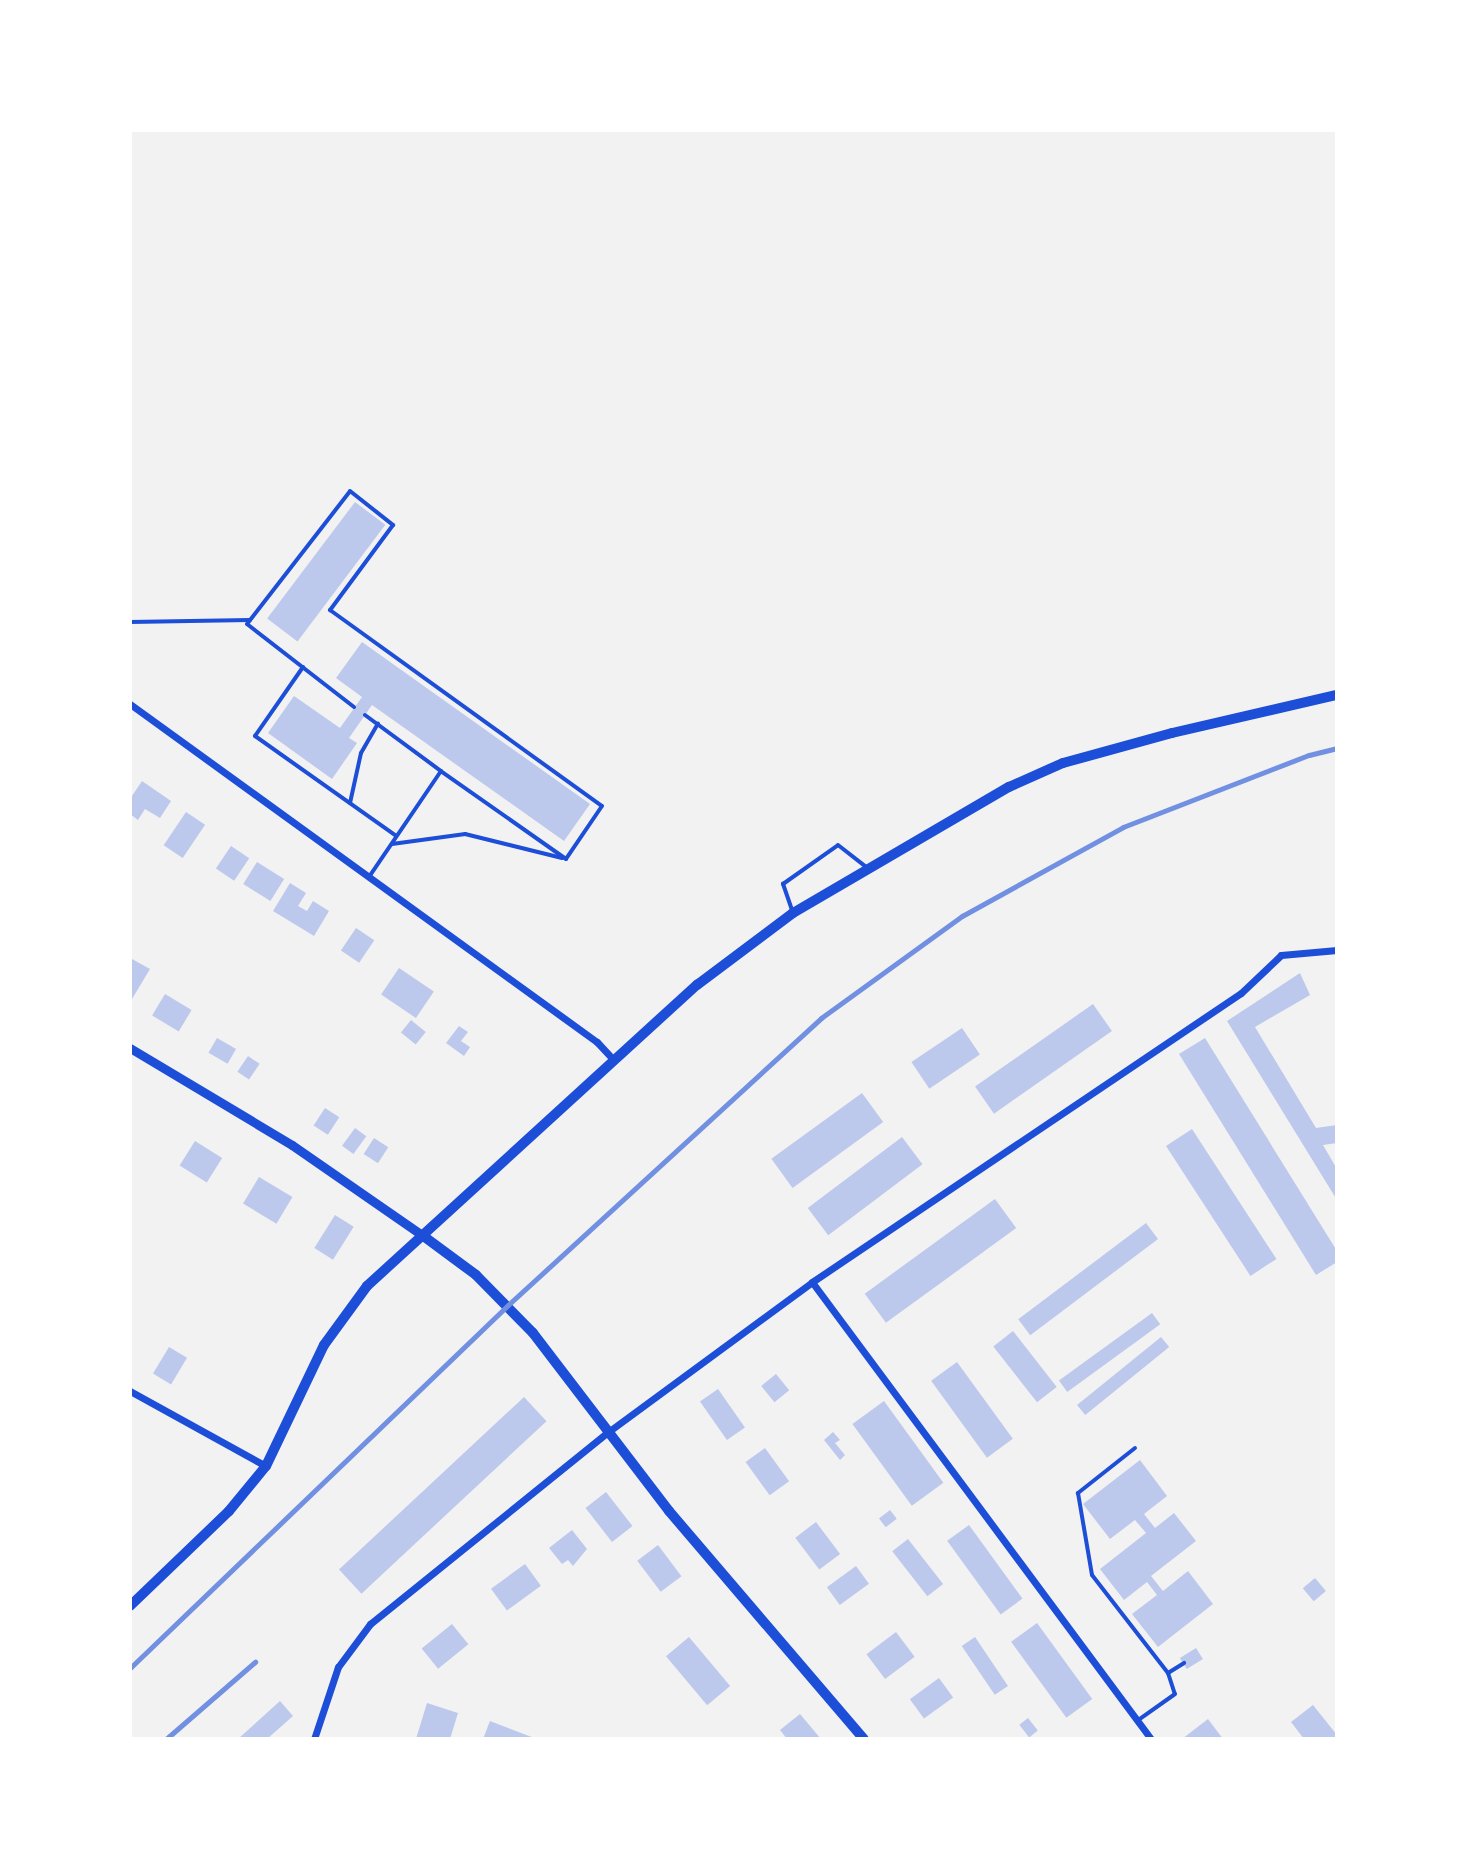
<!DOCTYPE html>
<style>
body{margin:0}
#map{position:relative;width:1467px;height:1869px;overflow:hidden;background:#f2f2f2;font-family:Roboto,sans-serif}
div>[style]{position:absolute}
.building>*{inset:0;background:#bdc9ec;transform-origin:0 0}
.service>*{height:4px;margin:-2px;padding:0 2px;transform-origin:2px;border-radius:2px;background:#1d4ed8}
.minor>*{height:7px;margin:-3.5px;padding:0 3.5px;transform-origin:3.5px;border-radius:3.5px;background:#1d4ed8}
.tertiary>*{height:9px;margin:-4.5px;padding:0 4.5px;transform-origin:4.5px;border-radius:4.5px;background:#1d4ed8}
.secondary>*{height:10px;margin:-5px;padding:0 5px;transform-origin:5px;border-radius:5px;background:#1d4ed8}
.rail>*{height:5px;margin:-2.5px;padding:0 2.5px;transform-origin:2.5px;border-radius:2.5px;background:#7290e2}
span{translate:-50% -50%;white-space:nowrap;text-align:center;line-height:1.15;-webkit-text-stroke:8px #fff;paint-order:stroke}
.frame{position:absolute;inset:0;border:132px solid #fff;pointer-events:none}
</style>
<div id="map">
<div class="building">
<i style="left:355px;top:502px;width:38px;height:146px;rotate:37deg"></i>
<i style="clip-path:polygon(362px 642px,590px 804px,564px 841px,372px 705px,349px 738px,357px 743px,332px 779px,268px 733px,294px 696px,340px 728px,362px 697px,336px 678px)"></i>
<i style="clip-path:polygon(142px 781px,171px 801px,160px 818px,145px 809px,138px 820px,130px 814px,130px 799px)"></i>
<i style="left:186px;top:812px;width:23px;height:40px;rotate:34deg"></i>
<i style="left:231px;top:846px;width:22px;height:27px;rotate:34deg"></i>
<i style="left:257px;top:862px;width:32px;height:26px;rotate:32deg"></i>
<i style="clip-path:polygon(290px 883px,306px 893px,298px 906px,307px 911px,313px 901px,329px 911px,314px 936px,273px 911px)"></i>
<i style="left:356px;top:928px;width:22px;height:27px;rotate:34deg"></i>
<i style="clip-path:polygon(132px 959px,150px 969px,132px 999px,130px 963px)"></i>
<i style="left:399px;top:968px;width:42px;height:32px;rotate:34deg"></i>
<i style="clip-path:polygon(1300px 973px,1310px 995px,1255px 1027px,1316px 1128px,1337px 1125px,1337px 1143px,1323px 1145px,1337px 1169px,1337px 1200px,1227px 1021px)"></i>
<i style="left:165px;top:994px;width:31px;height:25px;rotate:31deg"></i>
<i style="left:1093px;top:1004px;width:33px;height:144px;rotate:55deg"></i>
<i style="left:411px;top:1020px;width:19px;height:16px;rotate:39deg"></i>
<i style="clip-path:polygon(459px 1026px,468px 1032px,461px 1041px,470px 1047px,464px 1056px,446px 1043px)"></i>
<i style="left:962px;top:1028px;width:32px;height:61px;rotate:56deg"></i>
<i style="left:217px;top:1038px;width:22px;height:17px;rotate:30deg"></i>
<i style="clip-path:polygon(1205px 1038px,1337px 1251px,1337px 1262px,1316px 1275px,1179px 1054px)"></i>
<i style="left:248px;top:1056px;width:14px;height:19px;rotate:34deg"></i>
<i style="left:862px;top:1093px;width:36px;height:112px;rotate:54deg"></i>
<i style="left:325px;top:1108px;width:17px;height:21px;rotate:33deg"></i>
<i style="left:355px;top:1128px;width:14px;height:22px;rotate:36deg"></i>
<i style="left:1192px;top:1129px;width:155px;height:31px;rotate:57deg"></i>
<i style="left:902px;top:1137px;width:34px;height:118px;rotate:53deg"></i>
<i style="left:374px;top:1138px;width:17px;height:19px;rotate:33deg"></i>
<i style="left:195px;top:1141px;width:32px;height:29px;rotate:32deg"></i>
<i style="left:259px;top:1177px;width:39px;height:31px;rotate:31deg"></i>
<i style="left:995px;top:1199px;width:36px;height:161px;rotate:54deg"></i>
<i style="left:335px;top:1215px;width:22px;height:39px;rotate:32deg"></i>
<i style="left:1146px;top:1223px;width:20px;height:160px;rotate:53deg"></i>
<i style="left:1152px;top:1313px;width:14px;height:115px;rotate:54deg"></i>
<i style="left:1013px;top:1331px;width:71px;height:25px;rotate:52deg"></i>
<i style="left:1161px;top:1337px;width:13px;height:108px;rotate:51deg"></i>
<i style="left:169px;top:1347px;width:21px;height:31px;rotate:31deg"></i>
<i style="left:957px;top:1362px;width:95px;height:32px;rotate:54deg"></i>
<i style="left:776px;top:1374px;width:21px;height:19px;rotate:51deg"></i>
<i style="left:718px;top:1389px;width:47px;height:22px;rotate:55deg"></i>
<i style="left:524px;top:1397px;width:33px;height:253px;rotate:47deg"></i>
<i style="left:884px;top:1401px;width:101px;height:39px;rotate:54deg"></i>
<i style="clip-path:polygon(833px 1432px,840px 1440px,835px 1443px,845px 1455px,840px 1460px,824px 1440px)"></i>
<i style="left:765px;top:1448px;width:41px;height:24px;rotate:54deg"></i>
<i style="clip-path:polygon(1140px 1460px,1167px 1496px,1144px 1514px,1155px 1528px,1174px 1513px,1196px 1541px,1151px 1576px,1163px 1591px,1188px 1571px,1213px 1604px,1158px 1647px,1132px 1614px,1157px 1595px,1147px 1582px,1124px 1600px,1100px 1569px,1146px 1533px,1135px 1520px,1110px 1539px,1083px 1504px)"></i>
<i style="left:606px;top:1492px;width:43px;height:26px;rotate:52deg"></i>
<i style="left:890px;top:1510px;width:11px;height:14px;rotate:52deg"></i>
<i style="left:816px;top:1522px;width:40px;height:26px;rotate:53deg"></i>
<i style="left:969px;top:1525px;width:91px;height:27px;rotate:54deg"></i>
<i style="clip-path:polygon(572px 1530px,587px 1549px,573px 1566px,568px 1560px,562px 1564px,549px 1548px)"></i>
<i style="left:908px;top:1539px;width:57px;height:20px;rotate:52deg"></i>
<i style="left:658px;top:1545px;width:39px;height:26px;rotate:53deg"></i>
<i style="left:525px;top:1564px;width:27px;height:42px;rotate:54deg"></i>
<i style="left:856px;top:1566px;width:22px;height:36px;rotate:54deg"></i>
<i style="left:1315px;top:1578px;width:17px;height:16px;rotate:50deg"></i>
<i style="left:1037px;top:1623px;width:94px;height:32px;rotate:54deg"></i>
<i style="left:452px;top:1624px;width:26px;height:39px;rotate:51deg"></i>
<i style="left:896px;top:1632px;width:31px;height:37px;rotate:53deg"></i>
<i style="left:689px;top:1637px;width:64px;height:30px;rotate:50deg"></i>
<i style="left:975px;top:1637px;width:59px;height:16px;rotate:56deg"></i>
<i style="left:1196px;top:1648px;width:13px;height:19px;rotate:58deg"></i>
<i style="left:939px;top:1678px;width:24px;height:36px;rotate:54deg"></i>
<i style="clip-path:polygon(280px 1701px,293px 1716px,267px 1739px,238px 1739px)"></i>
<i style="clip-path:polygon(427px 1703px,458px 1713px,450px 1739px,416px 1739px)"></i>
<i style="clip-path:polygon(1313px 1705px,1337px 1735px,1337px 1739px,1304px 1739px,1291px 1722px)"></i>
<i style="clip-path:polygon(800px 1714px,821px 1739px,787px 1739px,780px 1730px)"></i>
<i style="left:1028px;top:1718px;width:16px;height:11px;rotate:52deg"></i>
<i style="clip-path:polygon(1208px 1719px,1223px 1739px,1182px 1739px)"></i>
<i style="clip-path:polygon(490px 1721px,537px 1739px,483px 1739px)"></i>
</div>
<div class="service">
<i style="left:130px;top:622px;width:120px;rotate:-1deg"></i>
<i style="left:303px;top:667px;width:84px;rotate:124.8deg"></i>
<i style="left:255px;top:736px;width:173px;rotate:35.3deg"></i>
<i style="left:354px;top:707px;width:135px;rotate:-142.2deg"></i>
<i style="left:247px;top:624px;width:168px;rotate:-52.2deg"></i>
<i style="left:350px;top:491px;width:55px;rotate:38.3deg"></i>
<i style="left:393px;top:525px;width:106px;rotate:126.5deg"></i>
<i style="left:330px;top:610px;width:335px;rotate:35.8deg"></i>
<i style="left:602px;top:806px;width:64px;rotate:124.2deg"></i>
<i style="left:566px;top:859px;width:153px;rotate:-144.9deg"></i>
<i style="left:365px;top:715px;width:94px;rotate:36.4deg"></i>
<i style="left:441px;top:771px;width:128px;rotate:124.2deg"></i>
<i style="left:350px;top:803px;width:51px;rotate:-77.6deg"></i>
<i style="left:361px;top:753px;width:34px;rotate:-60deg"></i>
<i style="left:392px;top:844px;width:74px;rotate:-7.8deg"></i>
<i style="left:465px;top:834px;width:100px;rotate:13.9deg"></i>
<i style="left:792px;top:910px;width:28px;rotate:-109deg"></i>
<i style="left:783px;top:884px;width:67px;rotate:-35.3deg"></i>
<i style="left:838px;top:845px;width:36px;rotate:38deg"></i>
<i style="left:1135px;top:1448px;width:73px;rotate:141.7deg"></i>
<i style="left:1078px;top:1493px;width:83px;rotate:80.3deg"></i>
<i style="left:1092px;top:1575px;width:124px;rotate:52.2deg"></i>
<i style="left:1168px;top:1673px;width:22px;rotate:72deg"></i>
<i style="left:1175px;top:1694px;width:47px;rotate:144.6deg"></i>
<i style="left:1168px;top:1673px;width:19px;rotate:-32deg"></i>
</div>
<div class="minor">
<i style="left:130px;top:704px;width:576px;rotate:35.9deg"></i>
<i style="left:597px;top:1042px;width:23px;rotate:47deg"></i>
<i style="left:812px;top:1282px;width:569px;rotate:53.43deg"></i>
<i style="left:130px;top:1391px;width:155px;rotate:28.9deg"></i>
<i style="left:314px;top:1739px;width:76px;rotate:-71.6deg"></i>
<i style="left:338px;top:1667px;width:54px;rotate:-53.3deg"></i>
<i style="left:370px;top:1624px;width:306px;rotate:-38.9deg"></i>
<i style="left:608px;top:1432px;width:253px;rotate:-36.3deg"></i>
<i style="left:812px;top:1282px;width:517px;rotate:-33.97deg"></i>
<i style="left:1241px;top:993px;width:55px;rotate:-43.5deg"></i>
<i style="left:1281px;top:955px;width:56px;rotate:-5.1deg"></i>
</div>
<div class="tertiary">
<i style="left:130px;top:1048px;width:189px;rotate:30.9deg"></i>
<i style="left:292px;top:1145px;width:158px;rotate:34.7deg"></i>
</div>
<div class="secondary">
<i style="left:422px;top:1235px;width:67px;rotate:36.5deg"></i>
<i style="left:476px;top:1275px;width:81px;rotate:45.5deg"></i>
<i style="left:533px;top:1333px;width:224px;rotate:52.6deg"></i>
<i style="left:669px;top:1511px;width:300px;rotate:49.5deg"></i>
<i style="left:130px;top:1606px;width:137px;rotate:-43.8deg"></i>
<i style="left:229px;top:1511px;width:58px;rotate:-50.6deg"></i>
<i style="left:266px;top:1466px;width:134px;rotate:-64.4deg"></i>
<i style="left:324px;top:1345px;width:73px;rotate:-53.9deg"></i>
<i style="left:367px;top:1286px;width:447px;rotate:-42.4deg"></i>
<i style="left:697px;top:985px;width:120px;rotate:-36.9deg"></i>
<i style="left:793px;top:913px;width:250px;rotate:-30.3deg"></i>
<i style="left:1009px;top:787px;width:59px;rotate:-24deg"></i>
<i style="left:1063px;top:763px;width:113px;rotate:-15.4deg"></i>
<i style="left:1172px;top:733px;width:169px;rotate:-13deg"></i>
</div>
<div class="rail">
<i style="left:130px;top:1668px;width:524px;rotate:-43.84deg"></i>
<i style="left:508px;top:1305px;width:425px;rotate:-42.5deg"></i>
<i style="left:821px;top:1018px;width:174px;rotate:-35.9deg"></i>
<i style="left:962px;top:916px;width:184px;rotate:-28.9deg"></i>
<i style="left:1123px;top:827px;width:199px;rotate:-21.2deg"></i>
<i style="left:1309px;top:755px;width:29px;rotate:-14deg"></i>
<i style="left:166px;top:1739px;width:118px;rotate:-40.9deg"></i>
</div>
<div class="frame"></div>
</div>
